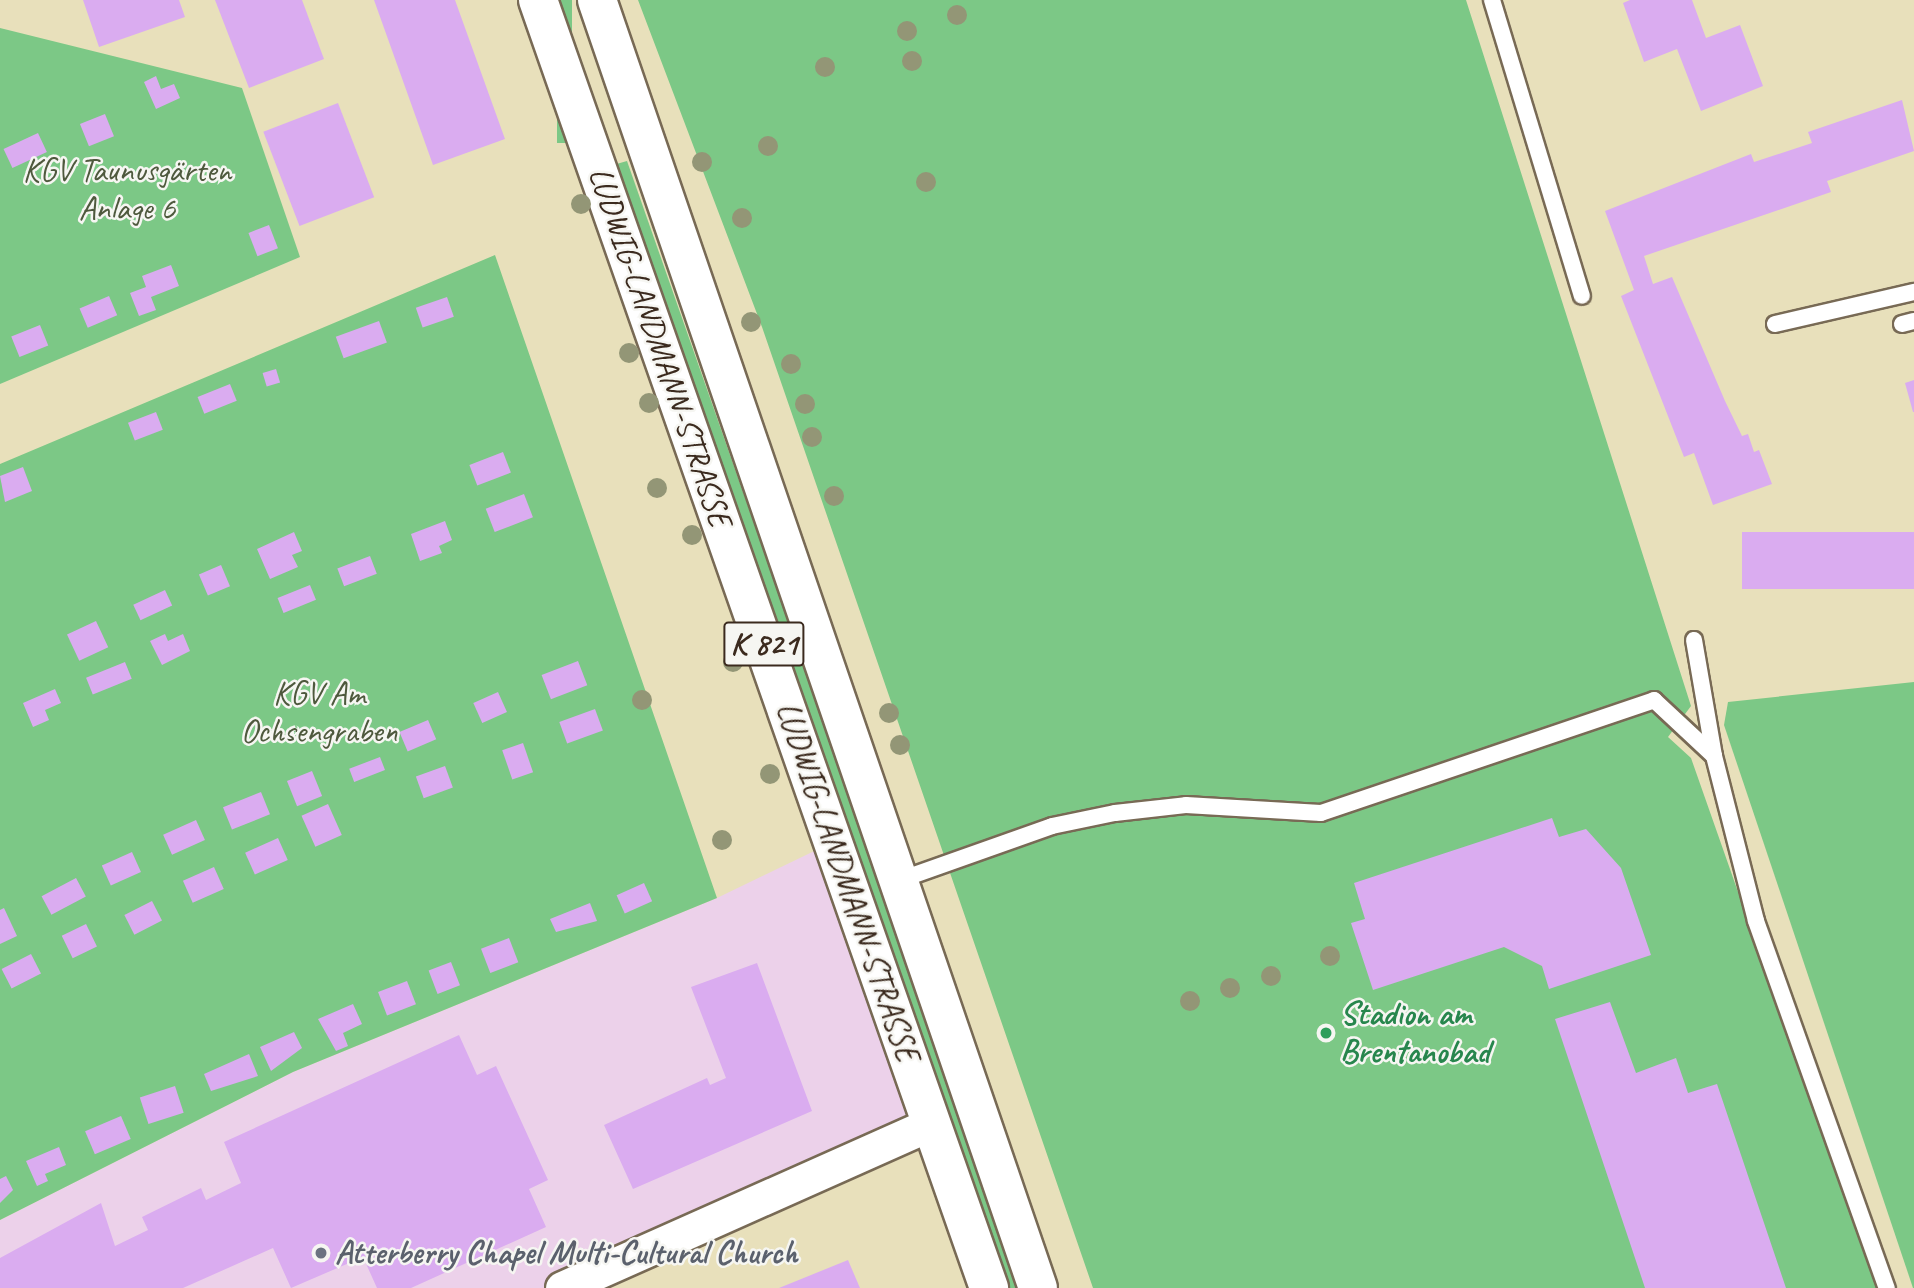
<!DOCTYPE html>
<meta charset="utf-8">
<style>
body{margin:0}
#map{position:relative;width:1914px;height:1288px;overflow:hidden;background:#e8e0bb;font-family:Caveat,sans-serif}
div>[style]{position:absolute}
.built>*{inset:0;background:#ecd1ea}
.green>*{inset:0;background:#7cc886;transform-origin:0 0}
.building>*{inset:0;background:#daacf0;transform-origin:0 0}
.roads{filter:drop-shadow(2px 0 #786a55) drop-shadow(-2px 0 #786a55) drop-shadow(0 2px #786a55) drop-shadow(0 -2px #786a55)}
.service>*{height:16px;margin:-8px;padding:0 8px;transform-origin:8px;border-radius:8px;background:#fff}
.minor>*{height:33px;margin:-16.5px;padding:0 16.5px;transform-origin:16.5px;border-radius:16.5px;background:#fff}
.primary>*{height:38px;margin:-19px;padding:0 19px;transform-origin:19px;border-radius:19px;background:#fff}
.trees>*{width:20px;height:20px;margin:-10px;border-radius:50%;background:#939676}
.dots>*{width:19px;height:19px;translate:-50% -50%;box-sizing:border-box;border:4px solid #f6f6f2;border-radius:50%}
span{translate:-50% -50%;white-space:nowrap;text-align:center;line-height:1.15;-webkit-text-stroke:5px #f6f6f2;paint-order:stroke}
.shield-label span{padding:2px 5px;background:#f6f6f2;border:2px solid;border-radius:5px;-webkit-text-stroke-width:0}
.shield-label{font-size:32px;color:#3b2a1e;font-weight:700}
.park-label{font-size:33px;color:#4e593d}
.street-label{font-size:33px;color:#3b2a1e}
.leisure-label{font-size:33px;color:#27864d;font-weight:700}
.left{translate:0 -50%;text-align:left}
.worship-label{font-size:33px;color:#5b616d;font-weight:700}
</style>
<div id="map">
<div class="built">
<i style="clip-path:polygon(833px 842px,932px 1123px,562px 1288px,0 1288px,0 1220px,293px 1072px,717px 898px)"></i>
</div>
<div class="green">
<i style="left:557px;top:0;width:15px;height:143px"></i>
<i style="clip-path:polygon(638px 0,1466px 0,1691px 706px,1668px 737px,1691px 758px,1877px 1288px,1093px 1288px,762px 327px)"></i>
<i style="clip-path:polygon(0 28px,242px 88px,300px 257px,0 384px)"></i>
<i style="clip-path:polygon(627px 161px,886px 900px,1020px 1288px,1007px 1288px,613px 165px)"></i>
<i style="clip-path:polygon(495px 255px,717px 898px,293px 1072px,0 1220px,0 464px)"></i>
<i style="clip-path:polygon(1914px 682px,1914px 1288px,1913px 1288px,1724px 725px,1728px 702px)"></i>
</div>
<div class="building">
<i style="clip-path:polygon(83px 0,179px 0,185px 17px,99px 47px)"></i>
<i style="clip-path:polygon(215px 0,302px 0,324px 59px,249px 88px)"></i>
<i style="clip-path:polygon(374px 0,455px 0,505px 139px,433px 165px)"></i>
<i style="clip-path:polygon(1630px 0,1692px 0,1706px 38px,1740px 25px,1763px 86px,1701px 111px,1677px 49px,1644px 62px,1623px 3px)"></i>
<i style="clip-path:polygon(156px 76px,161px 89px,174px 84px,180px 98px,156px 109px,144px 82px)"></i>
<i style="clip-path:polygon(1902px 100px,1914px 151px,1827px 181px,1831px 192px,1644px 256px,1653px 284px,1672px 277px,1725px 401px,1742px 436px,1748px 434px,1754px 452px,1759px 450px,1772px 484px,1713px 505px,1694px 453px,1684px 457px,1621px 296px,1634px 290px,1605px 211px,1751px 154px,1754px 162px,1812px 143px,1808px 132px)"></i>
<i style="left:338px;top:103px;width:101px;height:80px;rotate:69deg"></i>
<i style="left:105px;top:114px;width:24px;height:27px;rotate:68deg"></i>
<i style="left:38px;top:133px;width:21px;height:38px;rotate:65deg"></i>
<i style="left:269px;top:225px;width:25px;height:22px;rotate:69deg"></i>
<i style="clip-path:polygon(171px 265px,179px 286px,151px 297px,156px 310px,139px 316px,130px 293px,146px 287px,142px 276px)"></i>
<i style="left:109px;top:296px;width:21px;height:32px;rotate:67deg"></i>
<i style="left:447px;top:297px;width:21px;height:33px;rotate:71deg"></i>
<i style="left:379px;top:321px;width:23px;height:46px;rotate:70deg"></i>
<i style="left:40px;top:325px;width:22px;height:31px;rotate:68deg"></i>
<i style="left:276px;top:369px;width:14px;height:14px;rotate:73deg"></i>
<i style="clip-path:polygon(1914px 380px,1914px 412px,1913px 412px,1905px 383px)"></i>
<i style="left:230px;top:384px;width:18px;height:35px;rotate:68deg"></i>
<i style="left:156px;top:412px;width:19px;height:30px;rotate:69deg"></i>
<i style="left:503px;top:452px;width:22px;height:36px;rotate:69deg"></i>
<i style="clip-path:polygon(23px 467px,32px 491px,5px 502px,0 476px)"></i>
<i style="left:524px;top:494px;width:25px;height:41px;rotate:69deg"></i>
<i style="clip-path:polygon(445px 521px,452px 540px,439px 546px,442px 553px,420px 561px,411px 534px)"></i>
<i style="clip-path:polygon(294px 532px,302px 551px,292px 555px,298px 567px,270px 579px,257px 549px)"></i>
<i style="left:1914px;top:532px;width:57px;height:172px;rotate:90deg"></i>
<i style="left:370px;top:556px;width:19px;height:35px;rotate:69deg"></i>
<i style="left:221px;top:565px;width:23px;height:24px;rotate:67deg"></i>
<i style="left:310px;top:585px;width:16px;height:35px;rotate:68deg"></i>
<i style="left:165px;top:590px;width:17px;height:35px;rotate:65deg"></i>
<i style="left:96px;top:621px;width:29px;height:32px;rotate:65deg"></i>
<i style="clip-path:polygon(165px 634px,168px 641px,183px 634px,190px 651px,162px 665px,150px 641px)"></i>
<i style="left:578px;top:661px;width:26px;height:39px;rotate:69deg"></i>
<i style="left:125px;top:662px;width:18px;height:42px;rotate:68deg"></i>
<i style="clip-path:polygon(55px 689px,61px 703px,45px 710px,49px 720px,33px 727px,23px 703px)"></i>
<i style="left:498px;top:692px;width:22px;height:27px;rotate:66deg"></i>
<i style="left:595px;top:709px;width:23px;height:38px;rotate:70deg"></i>
<i style="left:428px;top:720px;width:21px;height:31px;rotate:67deg"></i>
<i style="left:523px;top:743px;width:31px;height:22px;rotate:71deg"></i>
<i style="left:380px;top:757px;width:14px;height:33px;rotate:69deg"></i>
<i style="left:445px;top:766px;width:23px;height:31px;rotate:70deg"></i>
<i style="left:312px;top:771px;width:27px;height:27px;rotate:68deg"></i>
<i style="left:261px;top:792px;width:24px;height:41px;rotate:68deg"></i>
<i style="left:328px;top:804px;width:34px;height:29px;rotate:66deg"></i>
<i style="clip-path:polygon(1552px 818px,1559px 837px,1586px 829px,1621px 868px,1651px 955px,1549px 989px,1542px 966px,1504px 947px,1373px 990px,1351px 923px,1365px 919px,1354px 883px)"></i>
<i style="left:196px;top:820px;width:22px;height:36px;rotate:66deg"></i>
<i style="left:278px;top:838px;width:24px;height:36px;rotate:66deg"></i>
<i style="left:132px;top:852px;width:22px;height:33px;rotate:66deg"></i>
<i style="left:214px;top:867px;width:24px;height:34px;rotate:66deg"></i>
<i style="left:76px;top:878px;width:21px;height:39px;rotate:62deg"></i>
<i style="left:644px;top:883px;width:20px;height:30px;rotate:66deg"></i>
<i style="left:152px;top:901px;width:22px;height:31px;rotate:63deg"></i>
<i style="clip-path:polygon(590px 903px,597px 921px,556px 932px,550px 919px)"></i>
<i style="clip-path:polygon(4px 908px,17px 936px,0 944px,0 910px)"></i>
<i style="left:86px;top:924px;width:25px;height:27px;rotate:64deg"></i>
<i style="left:509px;top:938px;width:26px;height:30px;rotate:69deg"></i>
<i style="left:31px;top:954px;width:22px;height:33px;rotate:63deg"></i>
<i style="left:451px;top:962px;width:25px;height:24px;rotate:69deg"></i>
<i style="clip-path:polygon(757px 963px,812px 1111px,633px 1189px,604px 1125px,707px 1078px,710px 1085px,726px 1078px,691px 987px)"></i>
<i style="left:407px;top:981px;width:25px;height:31px;rotate:69deg"></i>
<i style="clip-path:polygon(1610px 1002px,1636px 1073px,1676px 1058px,1688px 1093px,1717px 1084px,1786px 1288px,1645px 1288px,1555px 1019px)"></i>
<i style="clip-path:polygon(353px 1004px,362px 1024px,343px 1033px,348px 1046px,336px 1051px,318px 1019px)"></i>
<i style="clip-path:polygon(294px 1032px,302px 1048px,271px 1071px,260px 1047px)"></i>
<i style="clip-path:polygon(459px 1035px,477px 1075px,496px 1066px,548px 1180px,529px 1189px,546px 1227px,411px 1288px,377px 1288px,363px 1257px,291px 1288px,273px 1248px,183px 1288px,0 1288px,0 1258px,101px 1203px,115px 1246px,148px 1230px,142px 1217px,201px 1188px,206px 1200px,241px 1183px,224px 1142px)"></i>
<i style="clip-path:polygon(249px 1054px,258px 1076px,211px 1091px,204px 1074px)"></i>
<i style="left:175px;top:1086px;width:28px;height:37px;rotate:72deg"></i>
<i style="left:121px;top:1116px;width:25px;height:39px;rotate:67deg"></i>
<i style="clip-path:polygon(59px 1147px,66px 1165px,45px 1174px,48px 1181px,37px 1186px,26px 1161px)"></i>
<i style="clip-path:polygon(6px 1176px,13px 1190px,0 1203px,0 1179px)"></i>
<i style="clip-path:polygon(848px 1260px,860px 1288px,779px 1288px)"></i>
</div>
<div class="roads">
<div class="service">
<i style="left:1492px;top:0;width:309px;rotate:73.1deg"></i>
<i style="left:1775px;top:324px;width:143px;rotate:-13deg"></i>
<i style="left:1902px;top:324px;width:12px;rotate:-14deg"></i>
<i style="left:1694px;top:640px;width:118px;rotate:80.2deg"></i>
<i style="left:1714px;top:756px;width:170px;rotate:75.7deg"></i>
<i style="left:1756px;top:921px;width:390px;rotate:70.4deg"></i>
<i style="left:897px;top:881px;width:164px;rotate:-19.5deg"></i>
<i style="left:1052px;top:826px;width:64px;rotate:-11.7deg"></i>
<i style="left:1115px;top:813px;width:71px;rotate:-6.4deg"></i>
<i style="left:1186px;top:805px;width:135px;rotate:3.4deg"></i>
<i style="left:1321px;top:813px;width:352px;rotate:-18.7deg"></i>
<i style="left:1654px;top:700px;width:82px;rotate:43deg"></i>
</div>
<div class="minor">
<i style="left:562px;top:1288px;width:405px;rotate:-24deg"></i>
</div>
<div class="primary">
<i style="left:538px;top:0;width:1365px;rotate:70.7deg"></i>
<i style="left:597px;top:0;width:1361px;rotate:71.1deg"></i>
</div>
</div>
<div class="trees">
<i style="left:957px;top:15px"></i>
<i style="left:907px;top:31px"></i>
<i style="left:912px;top:61px"></i>
<i style="left:825px;top:67px"></i>
<i style="left:768px;top:146px"></i>
<i style="left:702px;top:162px"></i>
<i style="left:926px;top:182px"></i>
<i style="left:581px;top:204px"></i>
<i style="left:742px;top:218px"></i>
<i style="left:751px;top:322px"></i>
<i style="left:629px;top:353px"></i>
<i style="left:791px;top:364px"></i>
<i style="left:649px;top:403px"></i>
<i style="left:805px;top:404px"></i>
<i style="left:812px;top:437px"></i>
<i style="left:657px;top:488px"></i>
<i style="left:834px;top:496px"></i>
<i style="left:692px;top:535px"></i>
<i style="left:733px;top:662px"></i>
<i style="left:642px;top:700px"></i>
<i style="left:889px;top:713px"></i>
<i style="left:900px;top:745px"></i>
<i style="left:770px;top:774px"></i>
<i style="left:722px;top:840px"></i>
<i style="left:1330px;top:956px"></i>
<i style="left:1271px;top:976px"></i>
<i style="left:1230px;top:988px"></i>
<i style="left:1190px;top:1001px"></i>
</div>
<div class="dots">
<i style="left:1326px;top:1033px;background:#2e9e5b"></i>
<i style="left:321px;top:1253px;background:#6b7280"></i>
</div>
<div class="shield-label">
<span style="left:764px;top:644px">K 821</span>
</div>
<div class="park-label">
<span style="left:127px;top:190px">KGV Taunusgärten<br>Anlage 6</span>
<span style="left:319px;top:713px">KGV Am<br>Ochsengraben</span>
</div>
<div class="street-label">
<span style="left:660px;top:347px;rotate:71deg">LUDWIG-LANDMANN-STRASSE</span>
<span style="left:847px;top:882px;rotate:71deg">LUDWIG-LANDMANN-STRASSE</span>
</div>
<div class="leisure-label">
<span class="left" style="left:1340px;top:1033px">Stadion am<br>Brentanobad</span>
</div>
<div class="worship-label">
<span class="left" style="left:335px;top:1253px">Atterberry Chapel Multi-Cultural Church</span>
</div>
</div>
